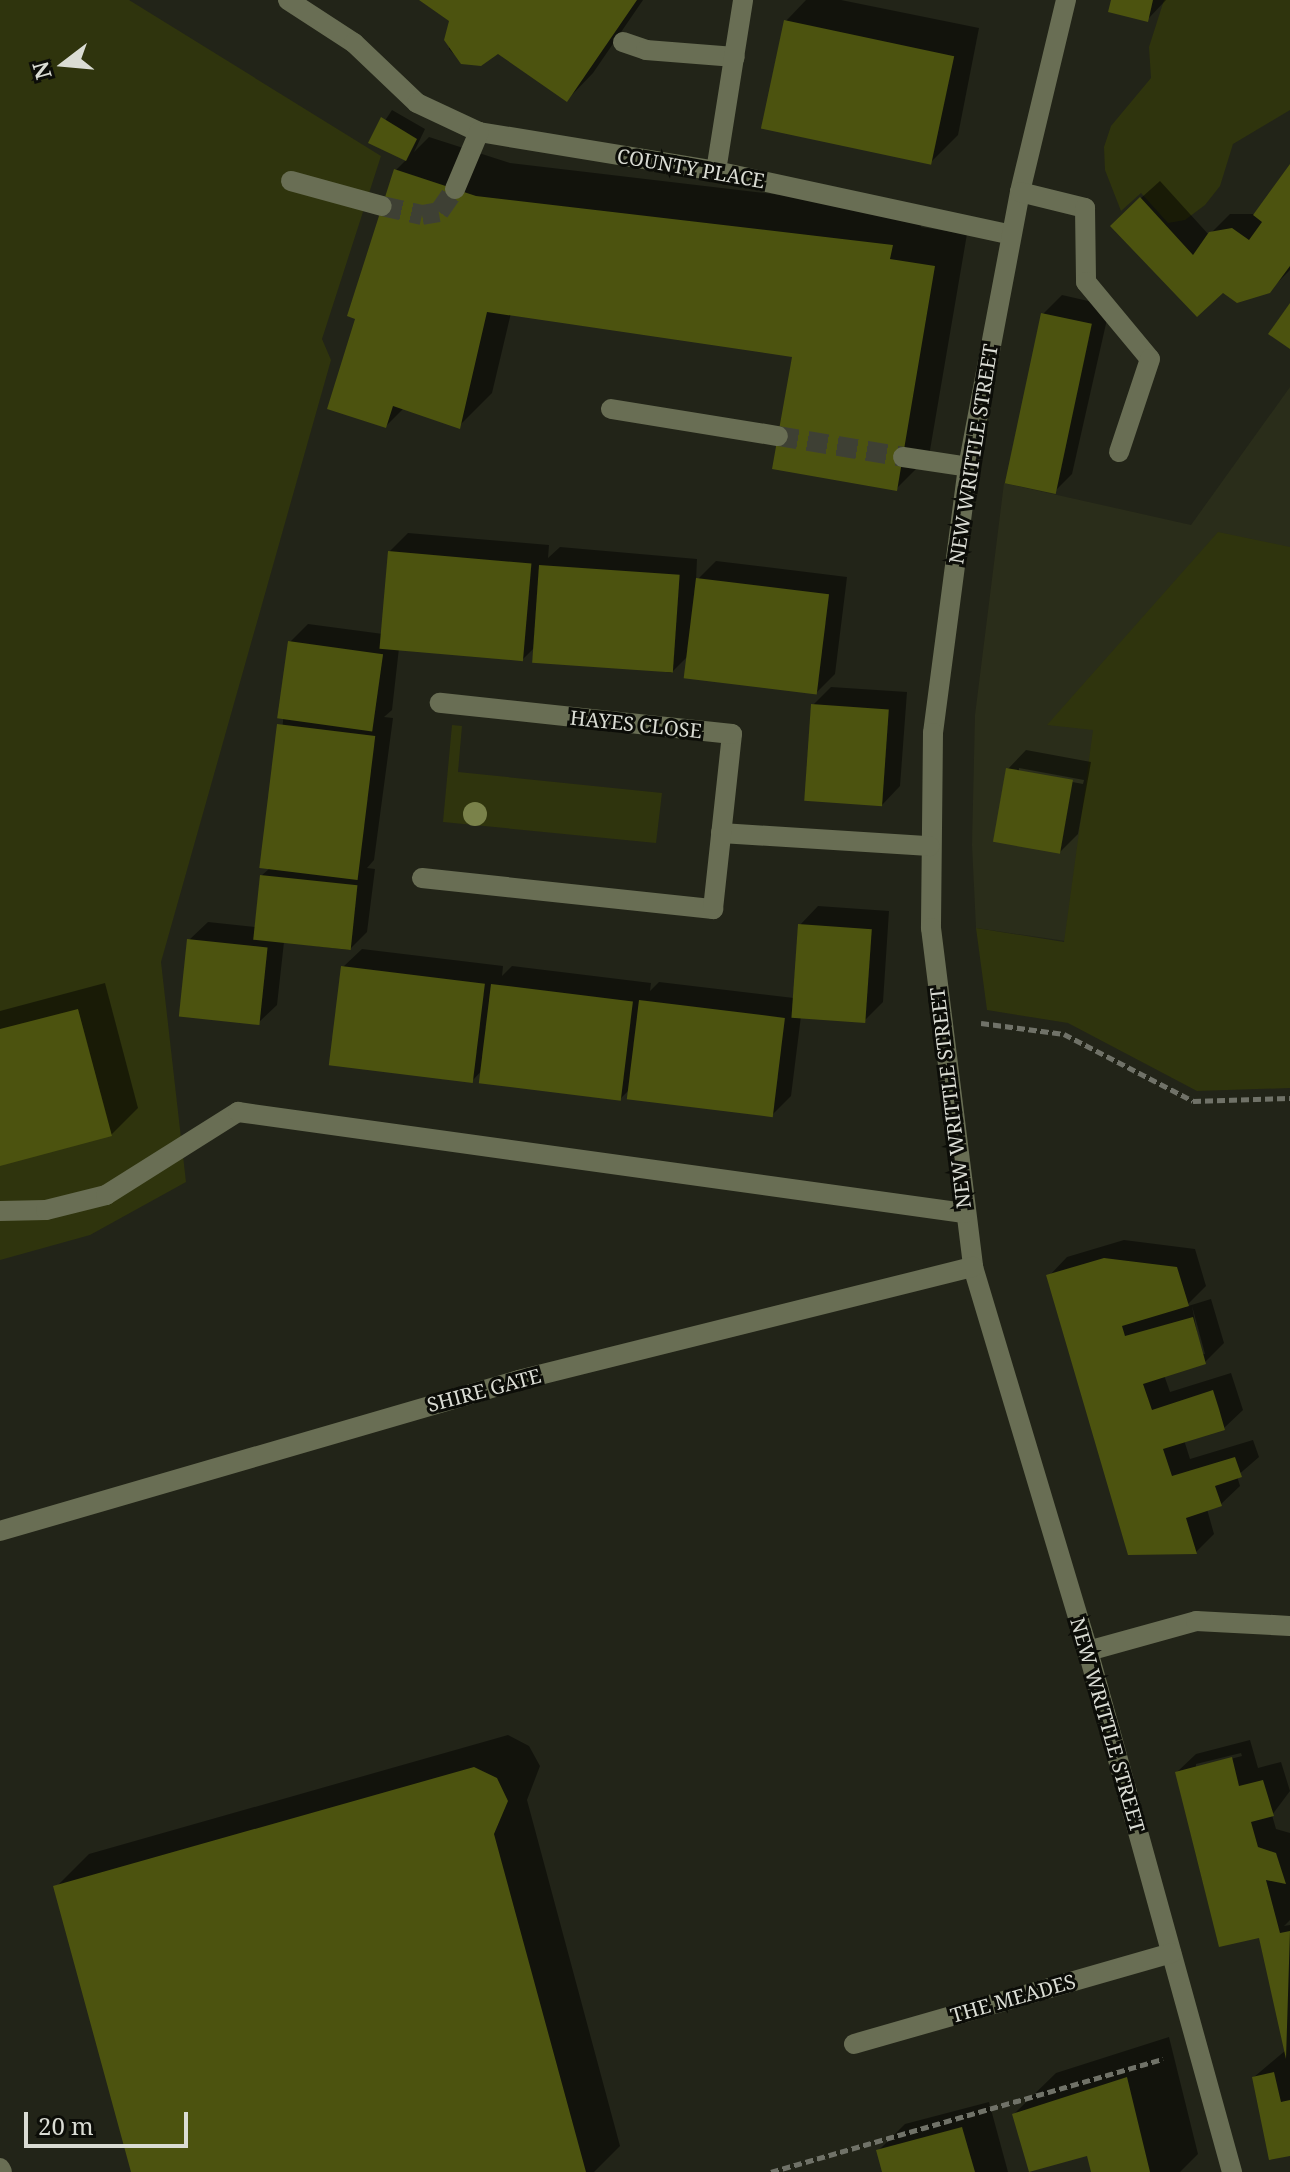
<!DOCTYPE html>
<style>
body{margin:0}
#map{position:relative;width:1290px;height:2172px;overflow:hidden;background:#222418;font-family:"Noto Serif",serif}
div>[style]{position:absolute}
.built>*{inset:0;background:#2a2d1a}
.green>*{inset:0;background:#2f340d}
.shadow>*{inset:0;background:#0007}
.building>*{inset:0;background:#4c530f;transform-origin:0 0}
.minor-tunnel>*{height:20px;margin-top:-10px;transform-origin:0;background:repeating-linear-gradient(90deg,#3e4034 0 20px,transparent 0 30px)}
.path>*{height:5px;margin-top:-2.5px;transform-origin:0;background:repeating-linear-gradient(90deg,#707268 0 8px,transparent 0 12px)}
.minor>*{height:20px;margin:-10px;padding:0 10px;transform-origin:10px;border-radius:10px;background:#696e54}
.trees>*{width:24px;height:24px;margin:-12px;border-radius:50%;background:#7a824a}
span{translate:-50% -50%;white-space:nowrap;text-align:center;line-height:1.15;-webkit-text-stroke:6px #0c0d08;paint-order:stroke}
.street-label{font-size:20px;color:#dadcd4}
.north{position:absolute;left:24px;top:24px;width:80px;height:80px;-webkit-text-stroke:6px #0c0d08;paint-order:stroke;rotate:254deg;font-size:22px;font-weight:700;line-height:32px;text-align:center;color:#dadcd4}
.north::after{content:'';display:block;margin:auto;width:28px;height:36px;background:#dadcd4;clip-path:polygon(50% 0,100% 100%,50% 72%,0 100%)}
.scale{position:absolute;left:24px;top:2112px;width:164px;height:36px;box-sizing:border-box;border:4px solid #dadcd4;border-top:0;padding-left:10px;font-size:24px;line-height:28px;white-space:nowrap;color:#dadcd4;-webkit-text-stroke:6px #0c0d08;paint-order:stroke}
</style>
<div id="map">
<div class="built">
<i style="clip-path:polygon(1290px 387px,1290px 974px,976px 928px,972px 845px,975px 715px,1004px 483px,1191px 525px)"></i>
</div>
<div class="green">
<i style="clip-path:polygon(0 0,129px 0,381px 156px,322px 339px,331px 360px,161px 962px,186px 1182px,90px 1235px,0 1260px)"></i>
<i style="clip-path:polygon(1164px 0,1290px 0,1290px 110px,1233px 144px,1220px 186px,1205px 205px,1185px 220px,1168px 223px,1141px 193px,1121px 211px,1105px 170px,1104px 147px,1111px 126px,1151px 78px,1149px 47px)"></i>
<i style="clip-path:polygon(1218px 532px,1290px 547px,1290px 1088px,1197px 1091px,1068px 1023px,987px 1010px,976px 928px,1064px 942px,1093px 730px,1047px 725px)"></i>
<i style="clip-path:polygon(452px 725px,462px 726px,458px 772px,662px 793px,656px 843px,443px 822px)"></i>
</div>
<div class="shadow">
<i style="clip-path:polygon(422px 0,643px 0,593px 73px,567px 100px,498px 52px,462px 62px,449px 49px,451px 21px)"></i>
<i style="clip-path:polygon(806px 0,841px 0,979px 28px,958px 135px,931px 162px,786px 21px)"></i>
<i style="clip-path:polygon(1114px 0,1166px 0,1147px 20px)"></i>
<i style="clip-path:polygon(392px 110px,425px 129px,414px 152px,429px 137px,510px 163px,925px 212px,921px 227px,967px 234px,929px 456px,896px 489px,794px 355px,511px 313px,492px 393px,459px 426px,404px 408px,386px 426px,358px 318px,396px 170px,407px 159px,371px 142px)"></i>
<i style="clip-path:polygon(1290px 167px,1290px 270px,1269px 291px,1238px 301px,1131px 207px,1160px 181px,1209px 235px,1230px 214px,1256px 214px)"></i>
<i style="clip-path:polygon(1062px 295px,1110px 306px,1072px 474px,1054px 492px,1043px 314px)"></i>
<i style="clip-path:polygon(408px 533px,549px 545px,548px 558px,560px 547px,697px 559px,696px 581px,716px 561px,847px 577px,835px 674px,816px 693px,688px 656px,671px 673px,534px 648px,523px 659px,399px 648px,392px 710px,384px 717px,393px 718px,374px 860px,367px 868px,375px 869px,367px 932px,349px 950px,284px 942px,277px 1005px,258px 1023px,189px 940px,208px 922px,255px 927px,261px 876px,270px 868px,290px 642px,308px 624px,383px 634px,390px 551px)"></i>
<i style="clip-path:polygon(831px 687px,907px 692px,900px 786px,882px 805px,813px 705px)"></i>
<i style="clip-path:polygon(evenodd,1026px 750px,1091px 762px,1078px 834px,1060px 852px,1008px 769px,1026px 750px,1019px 768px,1084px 780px,1083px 784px,1019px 772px,1019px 768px)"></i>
<i style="clip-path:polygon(818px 906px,889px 911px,883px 1002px,864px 1021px,801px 1016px,791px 1096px,773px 1114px,631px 1088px,621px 1098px,483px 1069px,473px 1080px,343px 967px,362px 949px,503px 966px,502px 976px,512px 966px,651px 983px,650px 991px,659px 982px,794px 998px,800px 925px)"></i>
<i style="clip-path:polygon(105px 983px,138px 1108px,111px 1135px,0 1164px,0 1011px)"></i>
<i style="clip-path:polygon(evenodd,1124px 1240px,1195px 1249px,1206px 1286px,1185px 1307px,1211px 1299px,1224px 1343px,1205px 1362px,1164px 1375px,1170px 1392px,1231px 1373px,1243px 1410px,1224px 1428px,1184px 1440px,1190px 1459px,1253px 1440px,1259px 1457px,1237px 1476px,1240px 1486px,1221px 1504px,1207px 1509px,1214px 1534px,1196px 1552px,1049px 1276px,1067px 1257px,1124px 1240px,1192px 1306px,1205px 1354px,1201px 1354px,1192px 1306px)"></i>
<i style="clip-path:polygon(508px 1735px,529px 1746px,540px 1766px,527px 1800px,620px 2146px,594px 2172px,133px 2172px,56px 1887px,89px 1854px)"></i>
<i style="clip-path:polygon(evenodd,1250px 1740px,1258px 1768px,1281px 1762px,1290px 1791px,1272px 1815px,1276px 1829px,1290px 1833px,1290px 1920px,1284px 1926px,1290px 1925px,1290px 2154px,1254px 2077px,1286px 2050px,1261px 1935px,1177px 1772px,1196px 1754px,1250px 1740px,1241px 1753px,1242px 1756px,1196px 1768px,1196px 1764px,1241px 1753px)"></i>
<i style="clip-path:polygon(1169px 2037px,1198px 2154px,1180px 2172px,1093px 2172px,1088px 2154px,1014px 2114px,1056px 2073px)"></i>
<i style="clip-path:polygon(989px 2102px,1008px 2172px,884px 2172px,878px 2151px,905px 2124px)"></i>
</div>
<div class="building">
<i style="clip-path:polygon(419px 0,637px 0,567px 102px,498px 54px,481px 66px,461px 64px,444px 40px,449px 21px)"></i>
<i style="clip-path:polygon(1111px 0,1153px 0,1148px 22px,1108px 12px)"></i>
<i style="left:784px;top:20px;width:174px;height:111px;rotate:12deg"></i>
<i style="clip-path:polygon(381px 117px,417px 139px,406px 161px,368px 143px)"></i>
<i style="clip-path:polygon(1290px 164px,1290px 266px,1270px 293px,1237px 303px,1223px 293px,1197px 317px,1110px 226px,1140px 197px,1193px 255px,1209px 232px,1232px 228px,1249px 240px,1262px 222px,1253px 215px)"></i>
<i style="clip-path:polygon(394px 169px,476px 196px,893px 245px,890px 259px,935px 266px,897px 491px,772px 469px,792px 357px,487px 312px,460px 429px,393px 406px,386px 428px,327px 409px,355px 319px,347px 316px)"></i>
<i style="clip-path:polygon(1290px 303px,1290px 349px,1268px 334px)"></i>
<i style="left:1041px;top:313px;width:52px;height:174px;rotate:12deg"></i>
<i style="left:388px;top:551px;width:144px;height:98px;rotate:5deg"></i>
<i style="left:539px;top:565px;width:141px;height:98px;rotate:4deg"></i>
<i style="left:696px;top:578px;width:134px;height:101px;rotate:7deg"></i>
<i style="left:288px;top:641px;width:96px;height:78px;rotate:8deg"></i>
<i style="left:811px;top:704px;width:78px;height:97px;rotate:4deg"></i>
<i style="left:277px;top:724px;width:99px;height:145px;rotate:7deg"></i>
<i style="left:1006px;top:768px;width:68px;height:75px;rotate:10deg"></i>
<i style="left:260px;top:875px;width:98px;height:65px;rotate:6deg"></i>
<i style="left:798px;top:924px;width:74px;height:94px;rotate:4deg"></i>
<i style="left:187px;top:939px;width:81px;height:78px;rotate:6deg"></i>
<i style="left:341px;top:966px;width:145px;height:100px;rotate:7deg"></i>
<i style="left:491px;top:984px;width:143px;height:100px;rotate:7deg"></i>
<i style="left:639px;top:1000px;width:147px;height:100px;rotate:7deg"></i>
<i style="clip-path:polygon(78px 1009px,112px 1136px,0 1166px,0 1029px)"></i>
<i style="clip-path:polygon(1104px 1258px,1177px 1267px,1189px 1306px,1122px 1326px,1125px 1336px,1193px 1317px,1206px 1364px,1143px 1384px,1152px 1410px,1213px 1390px,1219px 1409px,1225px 1430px,1163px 1449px,1172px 1476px,1235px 1457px,1242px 1477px,1215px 1486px,1222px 1506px,1186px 1518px,1197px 1554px,1128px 1555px,1046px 1275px)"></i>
<i style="clip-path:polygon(1232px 1757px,1239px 1786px,1263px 1780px,1274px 1816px,1251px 1822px,1258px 1847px,1276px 1853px,1286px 1884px,1266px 1880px,1280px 1933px,1290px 1931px,1286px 2059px,1259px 1938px,1219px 1947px,1175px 1772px)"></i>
<i style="clip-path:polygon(474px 1767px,497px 1778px,508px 1801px,494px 1834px,586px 2172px,131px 2172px,53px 1886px)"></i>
<i style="clip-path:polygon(1274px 2072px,1281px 2102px,1290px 2100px,1290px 2156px,1269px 2160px,1252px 2077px)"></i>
<i style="clip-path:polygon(1127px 2077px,1150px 2172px,1091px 2172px,1087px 2156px,1029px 2172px,1012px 2114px)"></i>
<i style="clip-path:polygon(962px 2127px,975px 2172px,882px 2172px,876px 2150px)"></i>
</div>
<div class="minor-tunnel">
<i style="left:382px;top:206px;width:41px;rotate:12.7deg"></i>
<i style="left:422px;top:215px;width:17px;rotate:-10deg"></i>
<i style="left:439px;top:212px;width:28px;rotate:-55deg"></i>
<i style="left:778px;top:436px;width:127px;rotate:9.5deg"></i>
</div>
<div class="path">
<i style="left:981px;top:1023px;width:84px;rotate:7.5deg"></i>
<i style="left:1064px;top:1034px;width:145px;rotate:27.4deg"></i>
<i style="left:1193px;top:1101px;width:97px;rotate:-1.8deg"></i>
<i style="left:771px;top:2172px;width:408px;rotate:-16.1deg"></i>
</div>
<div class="minor">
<i style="left:288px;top:0;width:79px;rotate:33.1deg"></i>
<i style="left:354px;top:43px;width:87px;rotate:43.6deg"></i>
<i style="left:417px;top:103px;width:68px;rotate:25.1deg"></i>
<i style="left:479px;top:132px;width:240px;rotate:9.3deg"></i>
<i style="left:716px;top:171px;width:302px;rotate:12.2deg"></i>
<i style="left:1066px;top:0;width:197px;rotate:103.5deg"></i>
<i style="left:1020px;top:192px;width:280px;rotate:100.7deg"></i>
<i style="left:968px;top:467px;width:268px;rotate:97.5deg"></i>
<i style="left:933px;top:733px;width:195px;rotate:90.6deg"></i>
<i style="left:931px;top:928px;width:342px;rotate:82.9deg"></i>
<i style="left:973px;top:1267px;width:401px;rotate:73.3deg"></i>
<i style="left:1088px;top:1651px;width:541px;rotate:74.55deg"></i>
<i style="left:623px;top:42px;width:24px;rotate:19deg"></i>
<i style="left:646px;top:50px;width:89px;rotate:4.5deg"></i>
<i style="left:716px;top:171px;width:173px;rotate:-81deg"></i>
<i style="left:291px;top:181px;width:94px;rotate:15.4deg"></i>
<i style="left:455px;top:189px;width:62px;rotate:-67.2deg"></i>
<i style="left:1020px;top:192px;width:67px;rotate:13.8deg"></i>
<i style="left:1085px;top:208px;width:74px;rotate:89.2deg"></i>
<i style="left:1086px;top:282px;width:100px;rotate:50.3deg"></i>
<i style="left:1150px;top:359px;width:98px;rotate:108.4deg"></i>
<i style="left:611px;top:409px;width:169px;rotate:9.2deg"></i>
<i style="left:903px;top:457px;width:66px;rotate:8.7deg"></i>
<i style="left:721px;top:833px;width:209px;rotate:3.6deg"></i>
<i style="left:422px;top:878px;width:293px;rotate:6.1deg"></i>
<i style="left:713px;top:909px;width:176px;rotate:-83.8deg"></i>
<i style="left:732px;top:734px;width:294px;rotate:-173.9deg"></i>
<i style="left:0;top:1211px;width:46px;rotate:-1.2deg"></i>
<i style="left:46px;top:1210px;width:62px;rotate:-14deg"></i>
<i style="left:106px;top:1195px;width:156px;rotate:-32.2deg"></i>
<i style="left:238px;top:1112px;width:733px;rotate:7.92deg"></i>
<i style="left:0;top:1531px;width:541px;rotate:-16.22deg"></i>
<i style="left:519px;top:1380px;width:468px;rotate:-14deg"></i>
<i style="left:1088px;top:1651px;width:112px;rotate:-15.5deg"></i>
<i style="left:1196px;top:1621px;width:94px;rotate:3deg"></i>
<i style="left:854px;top:2044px;width:330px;rotate:-16deg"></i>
<i style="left:0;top:2168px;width:4px;rotate:63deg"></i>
</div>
<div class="trees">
<i style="left:475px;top:814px"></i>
</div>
<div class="street-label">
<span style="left:691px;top:168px;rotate:10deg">COUNTY PLACE</span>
<span style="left:973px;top:454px;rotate:-81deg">NEW WRITTLE STREET</span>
<span style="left:636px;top:724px;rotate:6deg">HAYES CLOSE</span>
<span style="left:950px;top:1098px;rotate:-97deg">NEW WRITTLE STREET</span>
<span style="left:484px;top:1390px;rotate:-15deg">SHIRE GATE</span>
<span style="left:1108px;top:1725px;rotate:74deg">NEW WRITTLE STREET</span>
<span style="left:1013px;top:1998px;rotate:-16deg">THE MEADES</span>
</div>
<div class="north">N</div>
<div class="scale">20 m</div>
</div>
